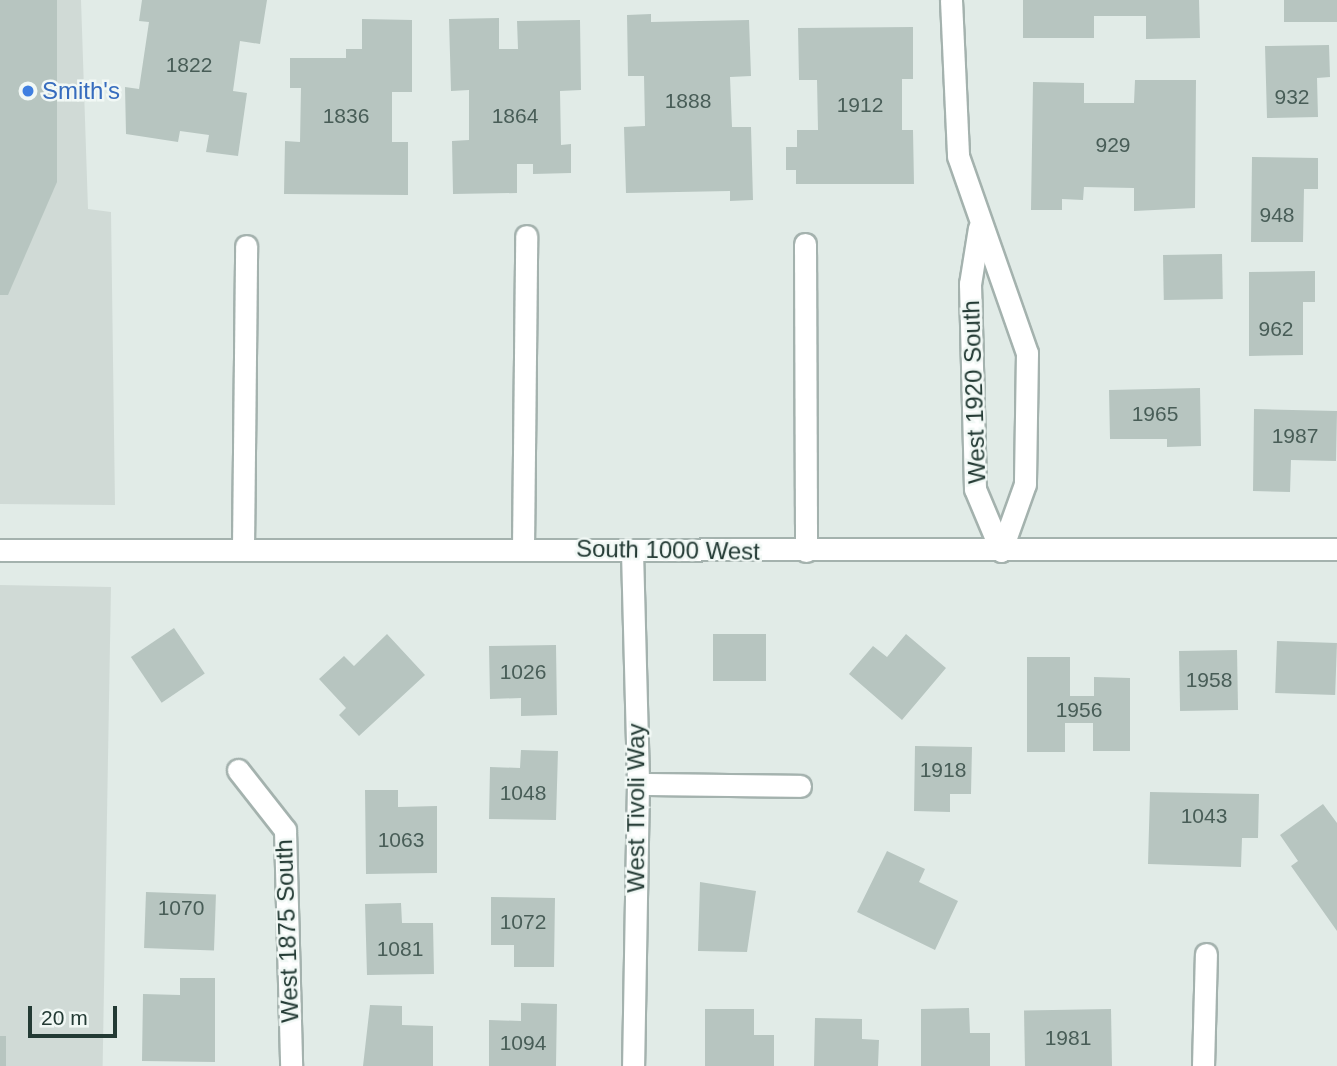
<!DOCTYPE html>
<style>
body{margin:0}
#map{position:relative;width:1337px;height:1066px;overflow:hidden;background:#e1ebe7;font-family:Arial,sans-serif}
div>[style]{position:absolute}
.built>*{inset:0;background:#d0dad6;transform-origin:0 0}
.building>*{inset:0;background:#b7c5c0;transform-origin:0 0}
.roads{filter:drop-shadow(2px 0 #a4b2ae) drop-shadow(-2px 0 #a4b2ae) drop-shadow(0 2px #a4b2ae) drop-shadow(0 -2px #a4b2ae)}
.street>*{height:21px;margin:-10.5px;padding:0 10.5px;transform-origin:10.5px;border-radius:10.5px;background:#fff}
.secondary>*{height:21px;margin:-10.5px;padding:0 10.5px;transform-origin:10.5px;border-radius:10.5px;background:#fff}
.dots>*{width:19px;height:19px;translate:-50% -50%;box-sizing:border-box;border:4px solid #f1f8f5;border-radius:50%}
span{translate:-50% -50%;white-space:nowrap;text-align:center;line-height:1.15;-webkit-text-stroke:5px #f1f8f5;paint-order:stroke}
.number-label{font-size:21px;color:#485d57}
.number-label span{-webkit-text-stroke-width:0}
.shop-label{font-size:24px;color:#366cbe}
.left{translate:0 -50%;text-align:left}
.street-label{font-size:24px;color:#233a34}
.scale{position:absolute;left:28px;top:1006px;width:89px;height:32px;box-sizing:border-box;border:4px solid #233a34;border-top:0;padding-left:9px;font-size:21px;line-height:24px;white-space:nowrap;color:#233a34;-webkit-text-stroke:5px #f1f8f5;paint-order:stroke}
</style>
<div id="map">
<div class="built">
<i style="clip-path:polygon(0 0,81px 0,88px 209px,111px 212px,115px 505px,0 504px)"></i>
<i style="left:0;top:585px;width:111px;height:481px;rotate:1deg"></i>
</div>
<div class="building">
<i style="clip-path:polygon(0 0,57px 0,57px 182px,8px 295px,0 295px)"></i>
<i style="clip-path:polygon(142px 0,267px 0,260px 44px,240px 41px,233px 91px,247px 93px,238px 156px,206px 152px,209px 135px,180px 131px,178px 142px,126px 134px,125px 87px,139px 89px,149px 22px,139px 21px)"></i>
<i style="clip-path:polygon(1023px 0,1199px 0,1200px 38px,1146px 39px,1146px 16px,1094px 16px,1094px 38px,1023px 38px)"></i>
<i style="left:1284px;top:0;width:53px;height:22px"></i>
<i style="clip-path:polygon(651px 14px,651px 22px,749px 20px,751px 76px,730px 77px,732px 127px,751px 127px,753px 200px,730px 201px,730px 191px,626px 193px,624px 127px,645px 126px,644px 76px,628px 76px,627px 15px)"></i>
<i style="clip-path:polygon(499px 18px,499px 49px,518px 49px,517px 21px,580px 20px,581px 90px,560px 91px,561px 145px,571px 144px,571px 173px,533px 174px,533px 164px,517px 164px,517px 193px,453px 194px,452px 141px,469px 140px,469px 90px,451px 91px,449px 19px)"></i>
<i style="clip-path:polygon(362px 19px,412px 20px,412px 92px,392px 92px,392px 142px,408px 142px,408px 195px,284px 194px,285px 141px,300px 142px,301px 88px,290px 88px,290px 58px,346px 58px,346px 49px,362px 49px)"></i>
<i style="clip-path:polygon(913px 27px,913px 79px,902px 79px,902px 130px,913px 130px,914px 184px,796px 184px,796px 170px,786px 170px,786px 147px,797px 147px,797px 130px,818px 130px,817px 80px,799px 80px,798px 28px)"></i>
<i style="clip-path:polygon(1329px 45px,1330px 77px,1317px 78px,1318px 117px,1267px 118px,1265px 46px)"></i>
<i style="clip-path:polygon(1135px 80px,1196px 80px,1195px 208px,1134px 211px,1134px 188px,1084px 187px,1083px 200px,1062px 199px,1062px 210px,1031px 210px,1033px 82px,1084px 83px,1084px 103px,1134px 103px)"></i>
<i style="clip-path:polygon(1252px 157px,1318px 158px,1318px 189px,1304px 189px,1303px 242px,1251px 242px)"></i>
<i style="left:1222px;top:254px;width:45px;height:59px;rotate:89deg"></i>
<i style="clip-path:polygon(1315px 271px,1315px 302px,1303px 302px,1303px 355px,1249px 356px,1249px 272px)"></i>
<i style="clip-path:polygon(1200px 388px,1201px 446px,1167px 447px,1167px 439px,1110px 439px,1109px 390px)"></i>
<i style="clip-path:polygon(1254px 409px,1337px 411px,1336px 461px,1291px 460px,1290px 492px,1253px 491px)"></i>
<i style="left:174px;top:628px;width:55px;height:52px;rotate:56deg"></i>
<i style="clip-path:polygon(387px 634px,425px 675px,359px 736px,339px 715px,346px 708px,319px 679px,344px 656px,354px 666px)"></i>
<i style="left:766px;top:634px;width:47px;height:53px;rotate:90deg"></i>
<i style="clip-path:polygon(906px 634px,946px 668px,902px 720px,849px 674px,873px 646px,887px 657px)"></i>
<i style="left:1277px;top:641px;width:60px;height:52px;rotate:2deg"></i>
<i style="clip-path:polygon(556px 645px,557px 715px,521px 716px,521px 698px,490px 699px,489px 646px)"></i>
<i style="left:1237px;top:650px;width:60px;height:58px;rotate:89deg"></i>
<i style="clip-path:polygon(1027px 657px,1070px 657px,1070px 696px,1094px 696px,1094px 677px,1130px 678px,1130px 751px,1093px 751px,1093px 723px,1065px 723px,1065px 752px,1027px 752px)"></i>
<i style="clip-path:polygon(915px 746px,972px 747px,971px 794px,950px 794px,950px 812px,914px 811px)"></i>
<i style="clip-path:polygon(521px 750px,558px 751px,556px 820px,489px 819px,490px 767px,520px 768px)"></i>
<i style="clip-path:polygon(365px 790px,398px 790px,398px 807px,437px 806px,437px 873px,366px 874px)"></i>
<i style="clip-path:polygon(1150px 792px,1259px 794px,1258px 838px,1242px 838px,1241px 867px,1148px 864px)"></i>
<i style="clip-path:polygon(1323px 804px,1337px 823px,1337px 931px,1291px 866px,1298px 861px,1280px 835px)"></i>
<i style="clip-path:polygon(887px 851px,925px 869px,919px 882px,958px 901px,935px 950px,857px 912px)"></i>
<i style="clip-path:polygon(700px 882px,756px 891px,747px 952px,698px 951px)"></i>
<i style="left:146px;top:892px;width:70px;height:56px;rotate:2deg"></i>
<i style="clip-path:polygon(491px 897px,555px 898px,554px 967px,514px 967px,514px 945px,491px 945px)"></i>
<i style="clip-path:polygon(401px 903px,402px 923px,433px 923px,434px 974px,367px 975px,365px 904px)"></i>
<i style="clip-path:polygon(180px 978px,215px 978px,215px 1062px,142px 1061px,143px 994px,180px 995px)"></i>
<i style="clip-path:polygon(521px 1003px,557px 1004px,556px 1066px,489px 1066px,489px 1020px,521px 1021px)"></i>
<i style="clip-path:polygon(370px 1005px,402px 1006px,402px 1025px,433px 1026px,433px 1066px,363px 1066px)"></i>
<i style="clip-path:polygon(969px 1008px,970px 1033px,990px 1033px,990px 1066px,921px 1066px,921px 1009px)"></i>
<i style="clip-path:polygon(705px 1009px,754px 1009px,754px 1035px,774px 1035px,774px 1066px,705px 1066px)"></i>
<i style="left:1111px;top:1009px;width:57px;height:87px;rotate:89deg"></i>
<i style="clip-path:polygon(815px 1018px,862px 1019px,862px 1039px,879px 1040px,878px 1066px,814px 1066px)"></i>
<i style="left:0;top:1036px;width:6px;height:30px"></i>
</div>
<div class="roads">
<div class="street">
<i style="left:951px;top:0;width:156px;rotate:87.4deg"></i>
<i style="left:958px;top:156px;width:209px;rotate:70.7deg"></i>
<i style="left:1027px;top:353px;width:131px;rotate:90.9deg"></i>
<i style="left:1025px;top:484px;width:71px;rotate:109.7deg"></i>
<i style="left:979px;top:228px;width:57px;rotate:99.1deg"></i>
<i style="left:970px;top:284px;width:205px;rotate:88.6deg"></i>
<i style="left:975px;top:489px;width:67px;rotate:67.2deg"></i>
<i style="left:805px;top:244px;width:307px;rotate:89.8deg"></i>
<i style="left:243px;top:548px;width:302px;rotate:-89.4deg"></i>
<i style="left:523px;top:548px;width:312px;rotate:-89.4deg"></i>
<i style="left:632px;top:551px;width:233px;rotate:88.5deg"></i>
<i style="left:638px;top:784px;width:282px;rotate:91deg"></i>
<i style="left:238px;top:770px;width:76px;rotate:51.9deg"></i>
<i style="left:285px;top:830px;width:236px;rotate:88.5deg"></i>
<i style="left:638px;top:784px;width:162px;rotate:0.7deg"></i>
<i style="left:1203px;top:1066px;width:112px;rotate:-88.5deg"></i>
</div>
<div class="secondary">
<i style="left:0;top:550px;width:1337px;rotate:-0.04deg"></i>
</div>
</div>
<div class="dots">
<i style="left:28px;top:91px;background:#3f7fe0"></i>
</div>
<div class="number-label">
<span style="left:189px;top:65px">1822</span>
<span style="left:1292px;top:97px">932</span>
<span style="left:688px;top:101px">1888</span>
<span style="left:860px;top:105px">1912</span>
<span style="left:346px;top:116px">1836</span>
<span style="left:515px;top:116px">1864</span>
<span style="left:1113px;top:145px">929</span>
<span style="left:1277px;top:215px">948</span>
<span style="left:1276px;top:329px">962</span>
<span style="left:1155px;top:414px">1965</span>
<span style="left:1295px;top:436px">1987</span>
<span style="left:523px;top:672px">1026</span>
<span style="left:1209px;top:680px">1958</span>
<span style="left:1079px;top:710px">1956</span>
<span style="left:943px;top:770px">1918</span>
<span style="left:523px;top:793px">1048</span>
<span style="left:1204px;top:816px">1043</span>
<span style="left:401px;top:840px">1063</span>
<span style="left:181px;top:908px">1070</span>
<span style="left:523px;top:922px">1072</span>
<span style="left:400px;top:949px">1081</span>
<span style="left:1068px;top:1038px">1981</span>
<span style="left:523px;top:1043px">1094</span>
</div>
<div class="shop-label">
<span class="left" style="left:42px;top:91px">Smith's</span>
</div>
<div class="street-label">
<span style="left:974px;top:392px;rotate:-92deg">West 1920 South</span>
<span style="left:668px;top:550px;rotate:1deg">South 1000 West</span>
<span style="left:636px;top:808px;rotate:-90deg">West Tivoli Way</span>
<span style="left:287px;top:931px;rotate:-92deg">West 1875 South</span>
</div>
<div class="scale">20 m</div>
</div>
